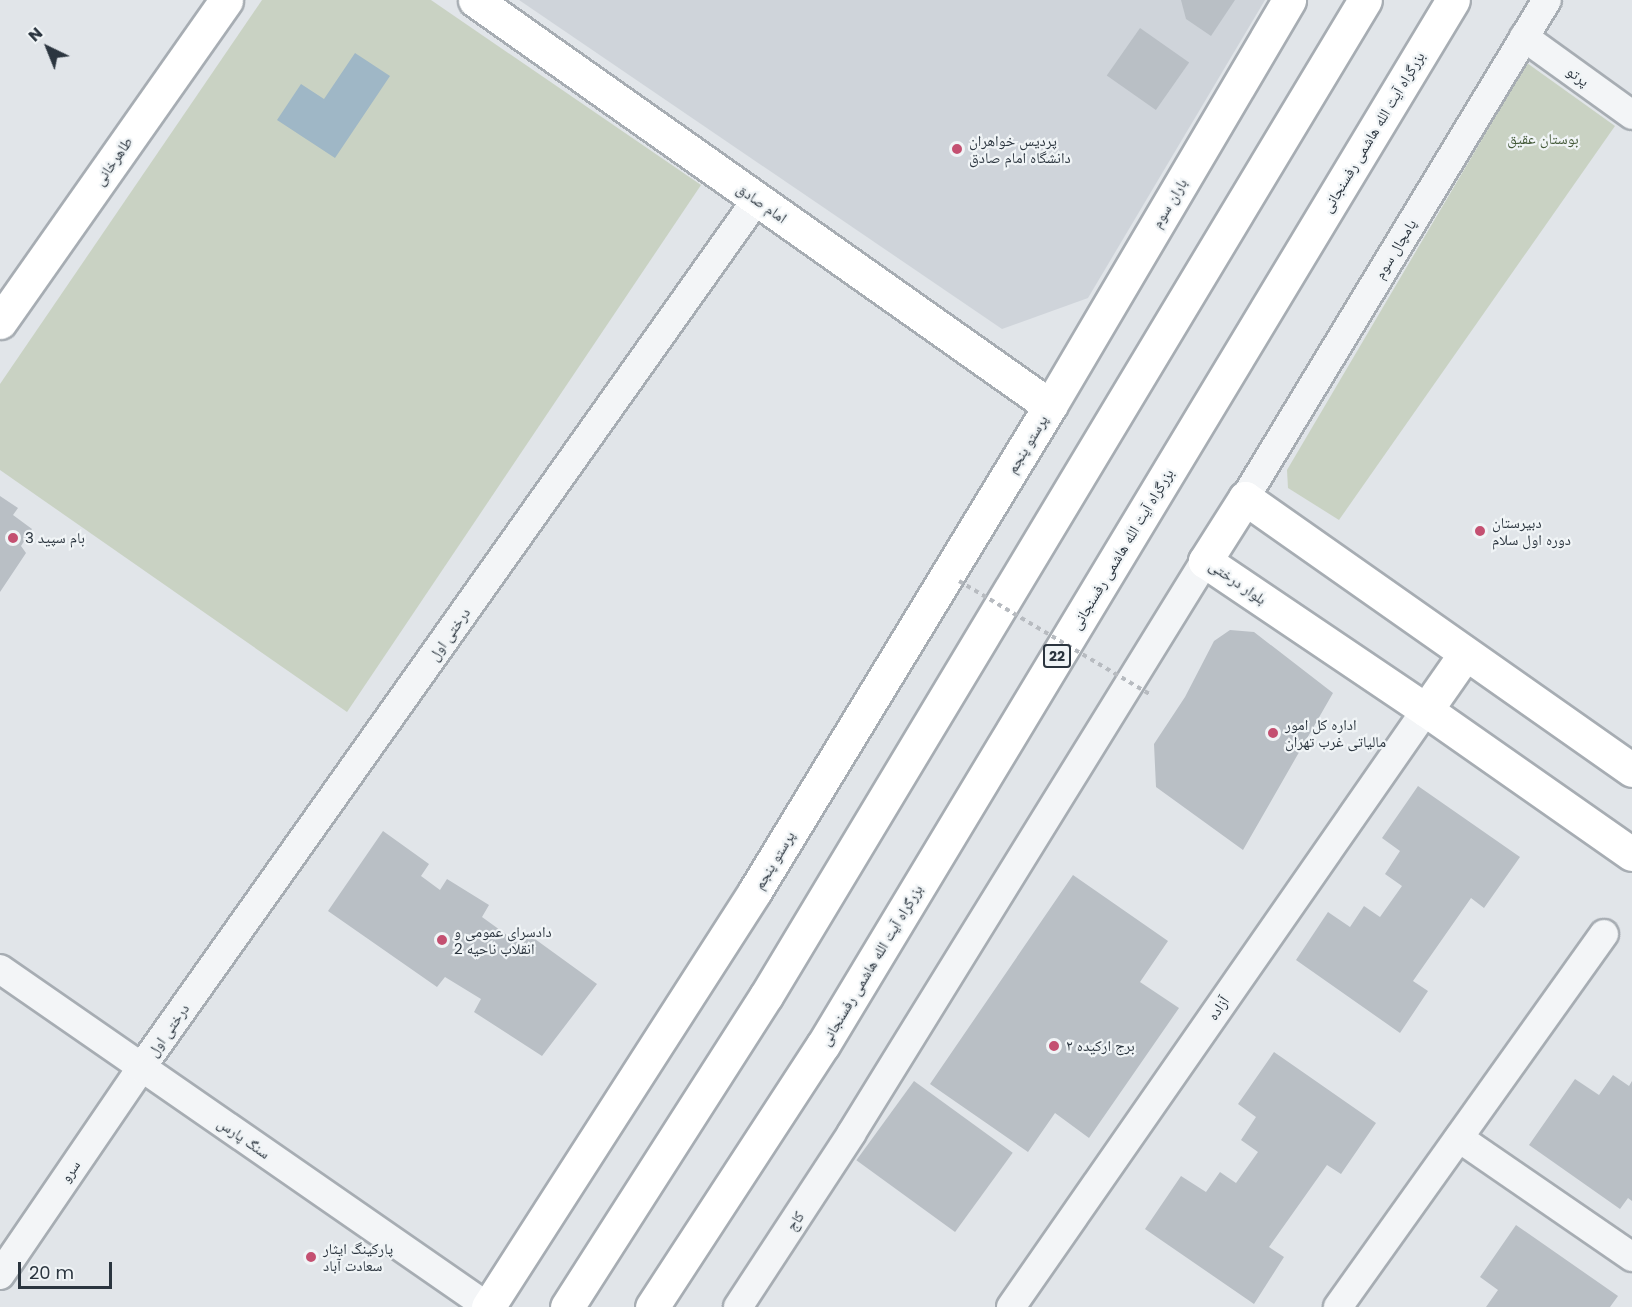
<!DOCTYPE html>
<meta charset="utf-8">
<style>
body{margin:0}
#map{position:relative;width:1632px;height:1307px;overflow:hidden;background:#e1e5e9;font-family:Poppins,"Noto Naskh Arabic",sans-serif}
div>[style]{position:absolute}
.built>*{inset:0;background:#cfd4da}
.green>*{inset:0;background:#c9d2c3}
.water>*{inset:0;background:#9fb7c6}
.building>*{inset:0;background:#b9bfc5;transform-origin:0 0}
.roads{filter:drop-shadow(2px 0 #a7adb3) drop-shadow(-2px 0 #a7adb3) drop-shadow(0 2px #a7adb3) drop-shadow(0 -2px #a7adb3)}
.street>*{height:28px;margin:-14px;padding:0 14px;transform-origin:14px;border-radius:14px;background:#f3f5f7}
.secondary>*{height:33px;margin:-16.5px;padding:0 16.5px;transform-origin:16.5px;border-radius:16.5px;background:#fff}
.highway>*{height:33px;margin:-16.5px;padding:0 16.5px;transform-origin:16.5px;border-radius:16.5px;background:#fff}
.path-bridge>*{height:4px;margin-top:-2px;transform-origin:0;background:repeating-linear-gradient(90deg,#b7bbc0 0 4.5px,transparent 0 9px)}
.dots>*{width:16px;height:16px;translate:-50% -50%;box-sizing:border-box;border:3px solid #f0f4f6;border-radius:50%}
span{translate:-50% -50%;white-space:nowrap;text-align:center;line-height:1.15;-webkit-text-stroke:4.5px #f0f4f6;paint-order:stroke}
.shield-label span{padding:2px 4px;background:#f0f4f6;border:2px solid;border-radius:4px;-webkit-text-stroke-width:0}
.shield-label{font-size:14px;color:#2b353f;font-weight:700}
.street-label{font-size:15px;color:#2b353f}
.park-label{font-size:15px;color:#445a39}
.poi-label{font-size:15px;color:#2b353f}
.left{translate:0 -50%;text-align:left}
.north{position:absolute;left:18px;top:18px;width:60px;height:60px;-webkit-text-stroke:4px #f0f4f6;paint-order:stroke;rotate:317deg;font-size:16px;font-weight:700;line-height:24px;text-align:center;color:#2b353f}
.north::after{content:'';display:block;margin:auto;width:21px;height:27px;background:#2b353f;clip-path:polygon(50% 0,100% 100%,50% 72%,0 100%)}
.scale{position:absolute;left:18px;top:1262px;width:94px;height:27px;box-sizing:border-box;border:3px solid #2b353f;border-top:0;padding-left:8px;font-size:18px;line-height:21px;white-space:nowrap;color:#2b353f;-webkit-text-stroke:4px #f0f4f6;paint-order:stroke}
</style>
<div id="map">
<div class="built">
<i style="clip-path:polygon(519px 0,1265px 0,1088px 298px,1002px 329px)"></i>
</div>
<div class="green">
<i style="clip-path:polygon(262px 0,431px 0,701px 185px,347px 712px,0 470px,0 384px)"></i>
<i style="clip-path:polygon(1527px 63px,1615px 126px,1339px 520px,1288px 488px,1287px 470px)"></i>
</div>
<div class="water">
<i style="clip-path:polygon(355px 53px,390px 76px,335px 158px,277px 120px,301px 84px,324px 99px)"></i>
</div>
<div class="building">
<i style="clip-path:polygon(1181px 0,1235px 0,1211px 36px,1186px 19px)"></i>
<i style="left:1140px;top:28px;width:60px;height:58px;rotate:35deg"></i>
<i style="clip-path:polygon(0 496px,18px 508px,13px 515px,32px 529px,21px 546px,26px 553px,0 592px)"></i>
<i style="clip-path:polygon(1230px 630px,1254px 632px,1333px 693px,1243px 850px,1156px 787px,1154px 744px,1185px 697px,1214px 641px)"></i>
<i style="clip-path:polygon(1418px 786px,1520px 857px,1484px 908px,1471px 898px,1413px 981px,1428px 991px,1400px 1033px,1296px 960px,1328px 912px,1350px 927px,1364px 906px,1380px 917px,1402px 886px,1385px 874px,1400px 851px,1382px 838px)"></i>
<i style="clip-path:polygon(383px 831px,429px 864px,421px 876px,440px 890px,447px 879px,489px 905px,482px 917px,522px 946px,528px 934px,597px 984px,542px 1056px,474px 1012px,481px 999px,445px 977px,437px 987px,328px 911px)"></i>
<i style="clip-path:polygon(1073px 875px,1168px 941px,1140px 982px,1179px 1008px,1089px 1138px,1055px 1113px,1028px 1152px,930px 1084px)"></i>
<i style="clip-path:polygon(1274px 1052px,1376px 1123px,1341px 1174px,1327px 1165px,1269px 1247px,1284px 1257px,1254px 1304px,1145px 1229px,1181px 1176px,1206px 1192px,1220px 1172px,1236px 1183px,1258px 1152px,1241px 1140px,1256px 1117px,1238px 1104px)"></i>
<i style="clip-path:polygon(1613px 1075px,1629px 1086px,1632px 1081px,1632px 1201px,1628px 1198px,1620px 1209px,1529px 1145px,1575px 1079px,1599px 1095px)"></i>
<i style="left:914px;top:1081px;width:122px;height:98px;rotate:36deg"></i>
<i style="clip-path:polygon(1516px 1225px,1618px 1296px,1610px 1307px,1486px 1307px,1498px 1290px,1480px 1277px)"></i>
</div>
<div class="roads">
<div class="street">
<i style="left:1524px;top:37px;width:133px;rotate:35.8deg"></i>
<i style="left:1245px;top:498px;width:582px;rotate:-58.77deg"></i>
<i style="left:0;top:969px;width:594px;rotate:34.71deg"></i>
<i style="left:1459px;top:1138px;width:210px;rotate:34.5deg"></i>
<i style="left:0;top:1275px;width:250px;rotate:-55.7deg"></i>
<i style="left:141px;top:1068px;width:1065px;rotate:-54.67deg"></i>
<i style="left:738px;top:1307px;width:207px;rotate:-56.8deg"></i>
<i style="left:851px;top:1134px;width:674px;rotate:-58.29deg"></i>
<i style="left:1011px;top:1307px;width:727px;rotate:-55.2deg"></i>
<i style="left:1338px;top:1307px;width:458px;rotate:-54.5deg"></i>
</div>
<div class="secondary">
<i style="left:475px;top:0;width:704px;rotate:35.23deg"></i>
<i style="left:0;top:322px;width:393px;rotate:-54.9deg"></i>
<i style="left:1426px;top:710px;width:68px;rotate:-55.1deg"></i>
<i style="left:1632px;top:770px;width:473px;rotate:-144.9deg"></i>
<i style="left:1245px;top:498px;width:75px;rotate:122.4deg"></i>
<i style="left:1205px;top:561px;width:267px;rotate:34deg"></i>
<i style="left:1426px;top:710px;width:251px;rotate:35deg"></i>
<i style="left:488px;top:1307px;width:494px;rotate:-57.3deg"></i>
<i style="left:755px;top:891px;width:568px;rotate:-58.69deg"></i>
<i style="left:1050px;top:406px;width:471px;rotate:-59.5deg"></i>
</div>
<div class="highway">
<i style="left:567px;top:1307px;width:369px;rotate:-57.4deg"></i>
<i style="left:766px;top:996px;width:1162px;rotate:-58.98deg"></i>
<i style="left:652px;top:1307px;width:313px;rotate:-56.9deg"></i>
<i style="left:823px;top:1045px;width:1220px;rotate:-58.92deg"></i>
</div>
</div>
<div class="path-bridge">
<i style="left:959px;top:581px;width:221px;rotate:30.7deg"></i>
</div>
<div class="dots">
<i style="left:957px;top:149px;background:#c45071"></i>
<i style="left:1480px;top:531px;background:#c45071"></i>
<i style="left:13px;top:538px;background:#c45071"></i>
<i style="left:1273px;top:733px;background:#c45071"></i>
<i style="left:442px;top:940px;background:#c45071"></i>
<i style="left:1054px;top:1046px;background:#c45071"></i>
<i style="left:311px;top:1257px;background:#c45071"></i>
</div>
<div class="shield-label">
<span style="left:1057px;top:656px">22</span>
</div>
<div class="street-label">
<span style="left:1578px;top:76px;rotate:36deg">پرتو</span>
<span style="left:1373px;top:132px;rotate:-59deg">بزرگراه آیت الله هاشمی رفسنجانی</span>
<span style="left:113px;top:161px;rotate:-55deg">طاهرخانی</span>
<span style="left:762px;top:203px;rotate:35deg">امام صادق</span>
<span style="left:1169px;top:203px;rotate:-59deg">باران سوم</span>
<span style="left:1395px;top:249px;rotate:-59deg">پامچال سوم</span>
<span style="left:1027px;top:444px;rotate:-59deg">پرستو پنجم</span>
<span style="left:1122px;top:549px;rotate:-59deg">بزرگراه آیت الله هاشمی رفسنجانی</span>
<span style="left:1238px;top:582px;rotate:35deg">بلوار درختی</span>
<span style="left:449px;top:634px;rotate:-55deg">درختی اول</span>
<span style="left:774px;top:860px;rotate:-59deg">پرستو پنجم</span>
<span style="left:871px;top:965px;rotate:-59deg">بزرگراه آیت الله هاشمی رفسنجانی</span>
<span style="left:1218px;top:1008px;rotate:-55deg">آزاده</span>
<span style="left:168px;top:1030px;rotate:-55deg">درختی اول</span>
<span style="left:244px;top:1138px;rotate:35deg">سنگ پارس</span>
<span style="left:70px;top:1171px;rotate:-56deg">سرو</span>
<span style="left:795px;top:1221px;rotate:-57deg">کاج</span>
</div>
<div class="park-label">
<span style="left:1543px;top:139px">بوستان عقیق</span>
</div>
<div class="poi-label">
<span class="left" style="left:969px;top:149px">پردیس خواهران<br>دانشگاه امام صادق</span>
<span class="left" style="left:1492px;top:531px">دبیرستان<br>دوره اول سلام</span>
<span class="left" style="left:25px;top:538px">بام سپید 3</span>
<span class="left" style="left:1285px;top:733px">اداره کل امور<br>مالیاتی غرب تهران</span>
<span class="left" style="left:454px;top:940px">دادسرای عمومی و<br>انقلاب ناحیه 2</span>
<span class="left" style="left:1066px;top:1046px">برج ارکیده ۲</span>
<span class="left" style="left:323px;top:1257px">پارکینگ ایثار<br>سعادت آباد</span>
</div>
<div class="north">N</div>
<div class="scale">20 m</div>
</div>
